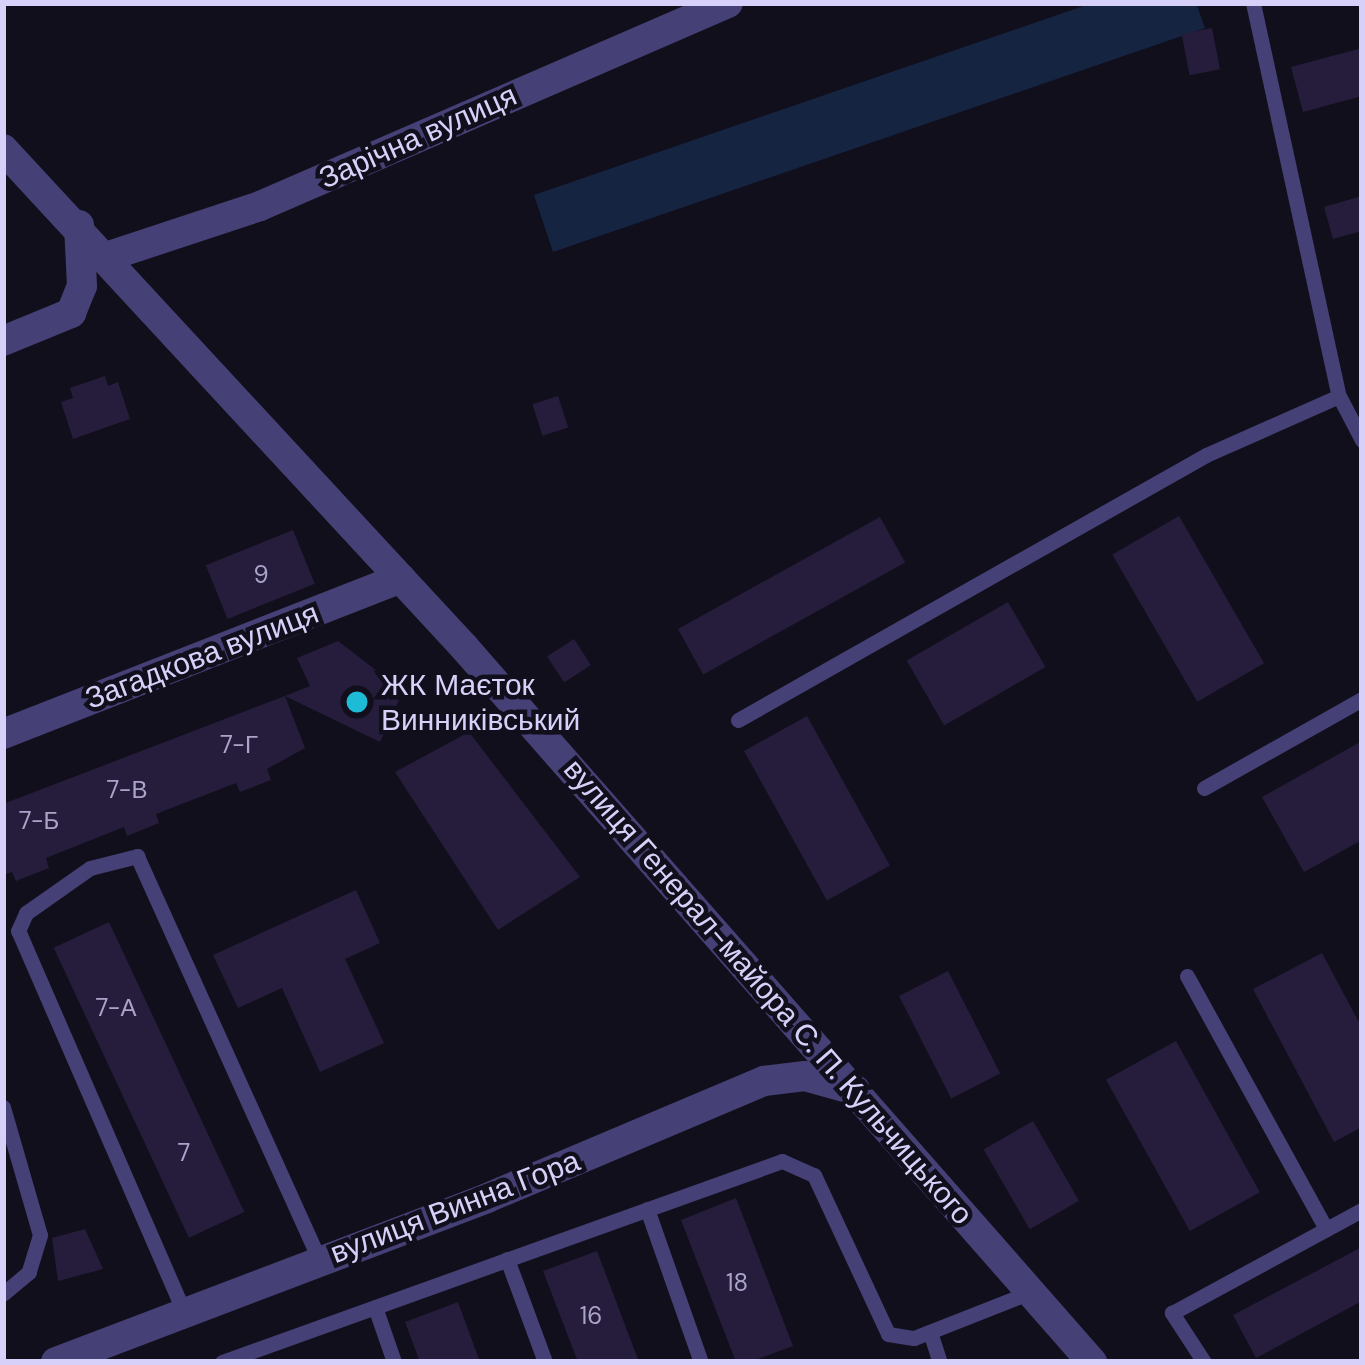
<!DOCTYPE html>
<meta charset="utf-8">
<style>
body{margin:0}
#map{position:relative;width:1365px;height:1365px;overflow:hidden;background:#120f1d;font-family:"DM Sans",sans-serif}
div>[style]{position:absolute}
.water>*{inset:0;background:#152440}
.building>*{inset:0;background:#251d3b;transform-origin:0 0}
.lane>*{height:15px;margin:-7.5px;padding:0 7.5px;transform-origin:7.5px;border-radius:7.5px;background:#454075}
.street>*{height:30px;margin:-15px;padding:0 15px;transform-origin:15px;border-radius:15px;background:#454075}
.dots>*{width:33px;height:33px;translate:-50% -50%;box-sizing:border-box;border:6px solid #120f1d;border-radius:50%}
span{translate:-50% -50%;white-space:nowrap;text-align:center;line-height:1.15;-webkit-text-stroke:9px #120f1d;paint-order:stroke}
.number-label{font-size:24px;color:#aaa4ca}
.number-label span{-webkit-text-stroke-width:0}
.street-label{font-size:30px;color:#d7d1f9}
.poi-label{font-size:30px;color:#d7d1f9}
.left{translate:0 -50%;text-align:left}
.frame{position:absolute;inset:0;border:6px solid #d7d1f9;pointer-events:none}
</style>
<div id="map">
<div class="water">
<i style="clip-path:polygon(1092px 3px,1196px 3px,1205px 28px,553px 252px,534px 195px)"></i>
</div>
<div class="building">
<i style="left:1212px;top:28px;width:42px;height:31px;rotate:79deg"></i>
<i style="clip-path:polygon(1362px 48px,1362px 96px,1303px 112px,1291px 67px)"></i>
<i style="clip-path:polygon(1362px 196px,1362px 231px,1333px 239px,1324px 207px)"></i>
<i style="clip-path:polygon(105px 376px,108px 386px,118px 382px,130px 419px,73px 439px,61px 402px,73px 398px,70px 388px)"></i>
<i style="left:558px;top:396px;width:33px;height:27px;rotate:72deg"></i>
<i style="left:1179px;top:516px;width:170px;height:77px;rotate:60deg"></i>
<i style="left:880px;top:517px;width:52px;height:231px;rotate:61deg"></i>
<i style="left:293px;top:530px;width:58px;height:94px;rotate:68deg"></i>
<i style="left:1008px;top:602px;width:75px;height:117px;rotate:60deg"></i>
<i style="left:574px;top:639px;width:31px;height:32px;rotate:57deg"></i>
<i style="clip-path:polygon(338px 641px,403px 691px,380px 742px,285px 696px,310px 686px,297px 658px)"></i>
<i style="clip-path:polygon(285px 696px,305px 748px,267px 769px,271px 780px,240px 792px,236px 783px,156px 814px,159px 823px,127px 836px,124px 827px,46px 858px,49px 868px,16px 881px,12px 872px,3px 875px,3px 804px)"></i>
<i style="left:807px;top:716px;width:171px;height:72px;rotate:61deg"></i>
<i style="clip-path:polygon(469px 732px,580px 877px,498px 930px,395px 772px)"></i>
<i style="clip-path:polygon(1362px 741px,1362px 840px,1304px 872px,1262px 797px)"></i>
<i style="clip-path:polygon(356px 890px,380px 943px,345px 959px,384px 1043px,320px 1072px,282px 988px,238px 1008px,213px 955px)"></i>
<i style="left:109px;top:922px;width:320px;height:61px;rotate:65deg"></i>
<i style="clip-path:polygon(1322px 953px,1362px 1028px,1362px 1127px,1334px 1142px,1253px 989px)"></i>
<i style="left:948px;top:971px;width:115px;height:55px;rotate:63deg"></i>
<i style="left:1176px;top:1041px;width:173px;height:80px;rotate:61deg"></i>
<i style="left:1033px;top:1121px;width:92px;height:57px;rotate:60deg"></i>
<i style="clip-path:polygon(736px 1198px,793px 1346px,750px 1362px,736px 1362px,681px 1220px)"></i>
<i style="clip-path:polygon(85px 1229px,103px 1269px,58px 1281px,52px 1238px)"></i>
<i style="clip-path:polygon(1362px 1247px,1362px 1301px,1256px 1358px,1233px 1315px)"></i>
<i style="clip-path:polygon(597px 1251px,639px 1362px,578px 1362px,543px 1271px)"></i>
<i style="clip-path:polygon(458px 1302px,480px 1362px,420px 1362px,405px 1322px)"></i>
</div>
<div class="lane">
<i style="left:1253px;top:3px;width:402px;rotate:77.7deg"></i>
<i style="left:1339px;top:396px;width:50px;rotate:62.4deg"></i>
<i style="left:738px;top:720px;width:538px;rotate:-29.52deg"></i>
<i style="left:1206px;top:455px;width:145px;rotate:-23.9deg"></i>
<i style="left:1204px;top:788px;width:181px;rotate:-29.4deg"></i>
<i style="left:1187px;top:976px;width:289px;rotate:61.2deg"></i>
<i style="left:3px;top:1107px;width:133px;rotate:73.9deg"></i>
<i style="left:40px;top:1235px;width:39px;rotate:107deg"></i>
<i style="left:29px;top:1272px;width:34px;rotate:140deg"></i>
<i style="left:647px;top:1209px;width:162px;rotate:70.6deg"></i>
<i style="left:507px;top:1259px;width:110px;rotate:69.7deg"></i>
<i style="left:375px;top:1307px;width:58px;rotate:70.9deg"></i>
<i style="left:184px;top:1312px;width:416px;rotate:-113.5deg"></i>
<i style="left:18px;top:931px;width:20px;rotate:-66deg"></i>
<i style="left:26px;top:913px;width:78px;rotate:-35.1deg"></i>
<i style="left:90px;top:868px;width:49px;rotate:-14.3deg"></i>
<i style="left:137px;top:856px;width:443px;rotate:65.7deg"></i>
<i style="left:930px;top:1332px;width:32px;rotate:72deg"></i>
<i style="left:222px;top:1362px;width:595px;rotate:-19.74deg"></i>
<i style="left:782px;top:1161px;width:35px;rotate:24deg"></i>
<i style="left:814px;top:1175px;width:175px;rotate:65deg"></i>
<i style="left:888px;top:1334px;width:26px;rotate:9deg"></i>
<i style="left:914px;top:1338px;width:126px;rotate:-21.5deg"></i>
<i style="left:1204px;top:1362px;width:59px;rotate:-123.1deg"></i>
<i style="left:1172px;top:1313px;width:216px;rotate:-28.5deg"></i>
</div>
<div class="street">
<i style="left:3px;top:149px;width:679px;rotate:47.21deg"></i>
<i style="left:464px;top:647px;width:952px;rotate:48.71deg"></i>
<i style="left:103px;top:258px;width:165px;rotate:-18.3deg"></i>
<i style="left:260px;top:206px;width:510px;rotate:-23.45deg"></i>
<i style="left:3px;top:341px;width:74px;rotate:-22.4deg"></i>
<i style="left:71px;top:313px;width:29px;rotate:-68deg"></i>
<i style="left:82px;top:286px;width:61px;rotate:-92.8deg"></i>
<i style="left:3px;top:734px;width:427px;rotate:-21.4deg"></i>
<i style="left:56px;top:1362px;width:461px;rotate:-20.8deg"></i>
<i style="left:487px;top:1198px;width:301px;rotate:-22.9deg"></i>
<i style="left:764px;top:1081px;width:41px;rotate:-7deg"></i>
<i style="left:805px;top:1076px;width:52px;rotate:15.6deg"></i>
</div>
<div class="dots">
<i style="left:357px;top:702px;background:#1ebbd7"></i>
</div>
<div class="number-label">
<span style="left:261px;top:575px">9</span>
<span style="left:239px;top:745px">7-Г</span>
<span style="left:127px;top:790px">7-В</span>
<span style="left:39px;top:821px">7-Б</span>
<span style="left:116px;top:1008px">7-А</span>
<span style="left:184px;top:1153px">7</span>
<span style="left:737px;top:1283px">18</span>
<span style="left:591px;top:1316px">16</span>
</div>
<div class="street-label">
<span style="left:418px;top:137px;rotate:-24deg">Зарічна вулиця</span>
<span style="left:202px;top:656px;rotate:-21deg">Загадкова вулиця</span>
<span style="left:768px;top:992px;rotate:49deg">вулиця Генерал-майора С. П. Кульчицького</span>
<span style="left:455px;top:1207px;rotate:-21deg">вулиця Винна Гора</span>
</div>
<div class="poi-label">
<span class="left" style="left:381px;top:702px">ЖК Маєток<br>Винниківський</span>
</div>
<div class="frame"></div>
</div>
